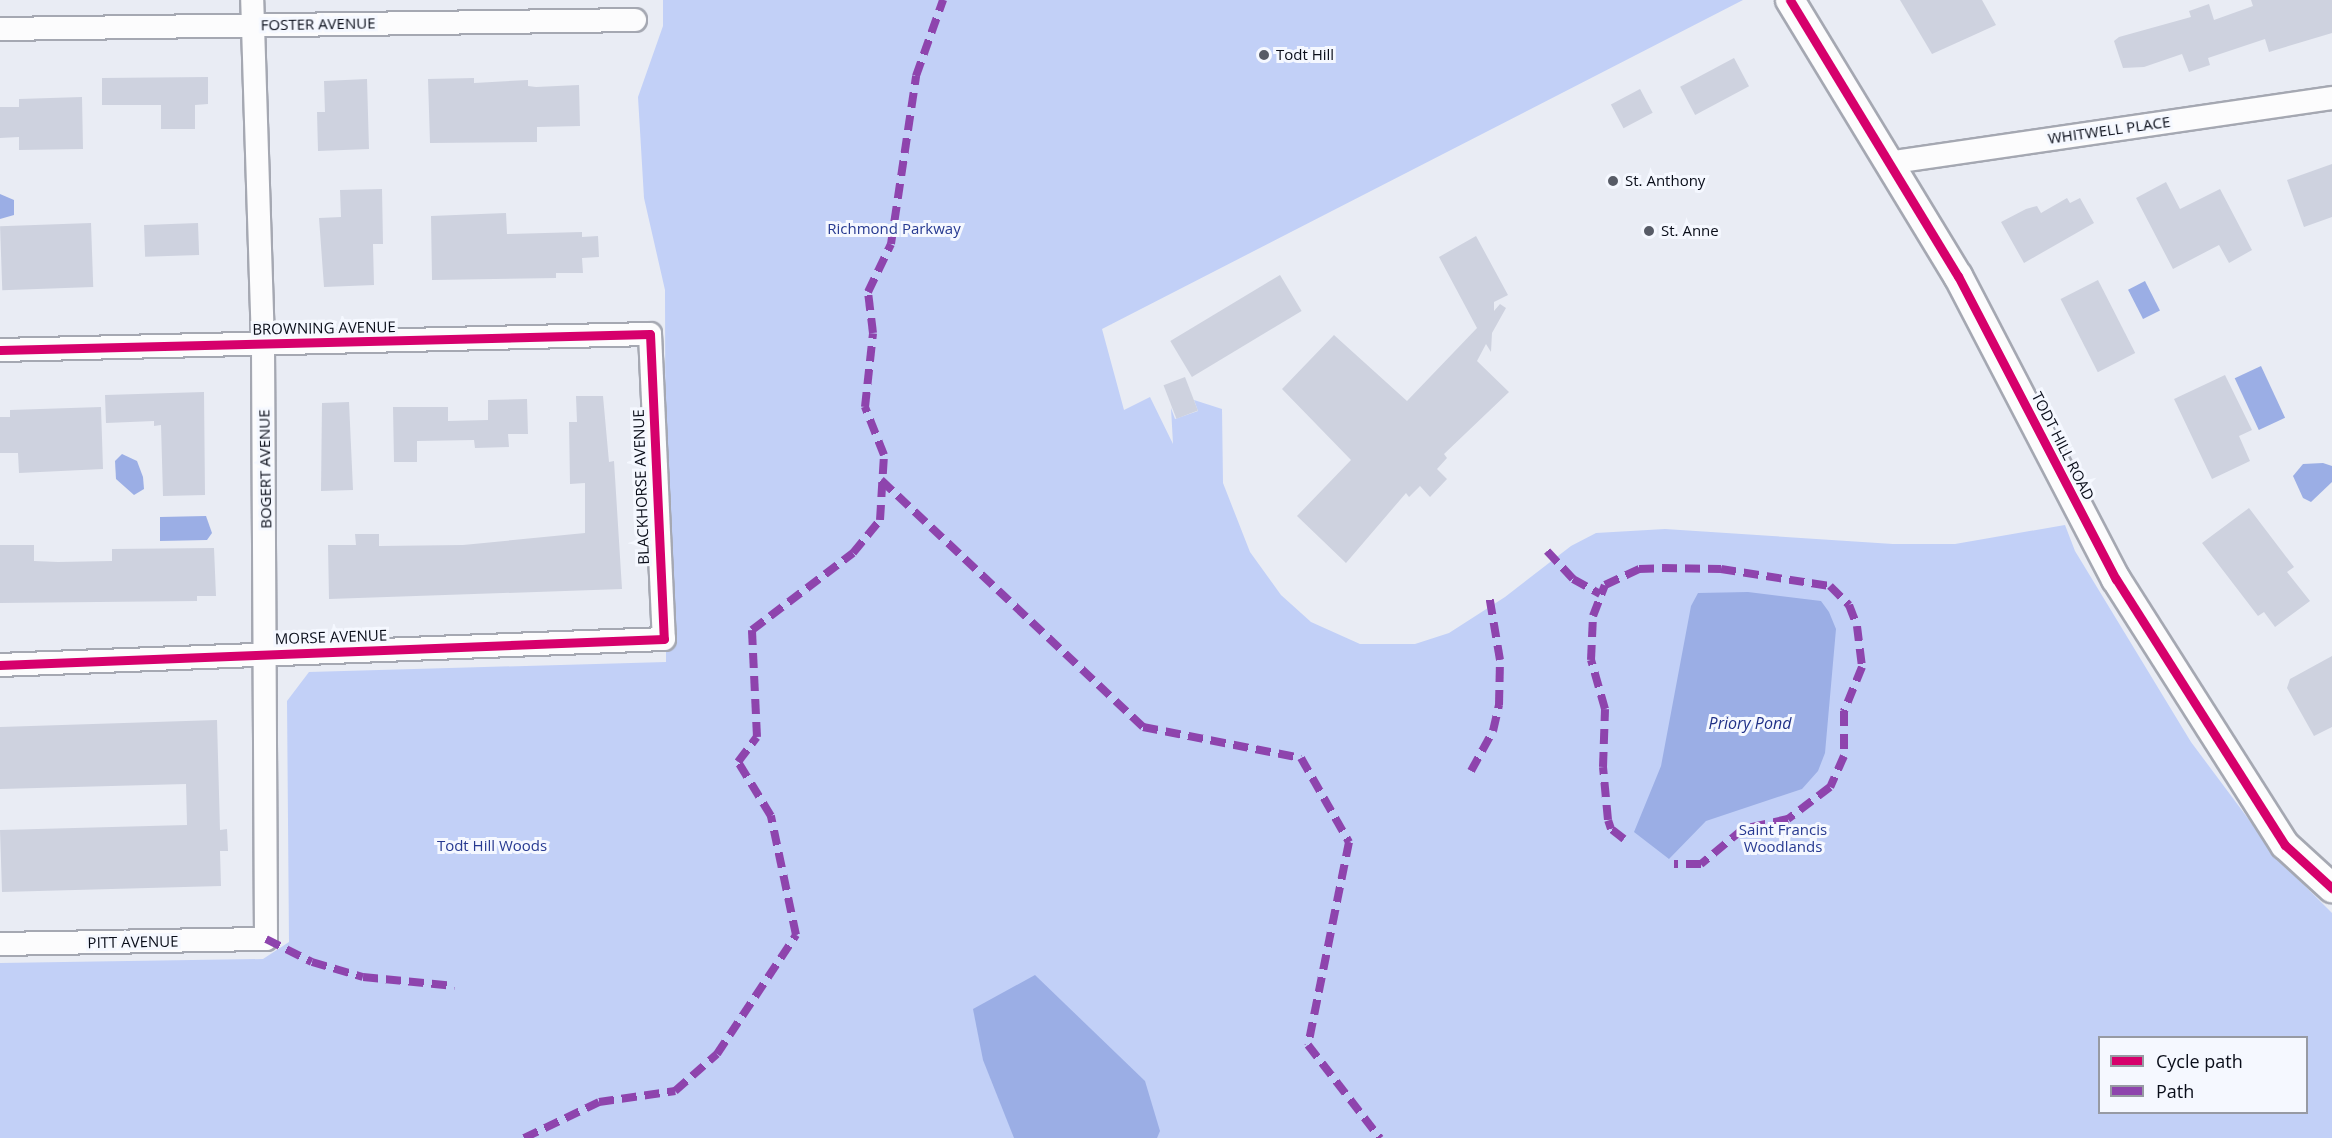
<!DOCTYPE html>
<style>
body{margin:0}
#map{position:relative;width:2332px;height:1138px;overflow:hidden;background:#e9ecf4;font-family:"Open Sans",sans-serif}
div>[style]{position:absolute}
.green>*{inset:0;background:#c2d0f7}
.water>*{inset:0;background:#9baee5;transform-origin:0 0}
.building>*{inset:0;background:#ced2df;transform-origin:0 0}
.roads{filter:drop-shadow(2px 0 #a5a8b2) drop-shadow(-2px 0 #a5a8b2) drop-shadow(0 2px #a5a8b2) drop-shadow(0 -2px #a5a8b2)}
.minor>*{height:22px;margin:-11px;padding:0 11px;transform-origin:11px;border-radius:11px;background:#fcfcfd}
.tertiary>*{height:28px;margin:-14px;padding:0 14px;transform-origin:14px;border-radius:14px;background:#fcfcfd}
.quiet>*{height:8px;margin-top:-4px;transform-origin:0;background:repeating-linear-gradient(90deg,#8e44ad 0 15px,transparent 0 23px)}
.cycleway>*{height:9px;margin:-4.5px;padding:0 4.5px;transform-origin:4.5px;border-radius:4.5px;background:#d6006c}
.dots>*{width:16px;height:16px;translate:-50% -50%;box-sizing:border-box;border:3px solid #f5f8ff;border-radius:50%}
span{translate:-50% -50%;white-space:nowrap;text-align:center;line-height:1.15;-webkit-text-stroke:6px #f5f8ff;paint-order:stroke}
.street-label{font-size:15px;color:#090d19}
.poi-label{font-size:15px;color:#090d19}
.left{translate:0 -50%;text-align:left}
.park-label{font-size:15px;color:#273a91}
.water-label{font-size:16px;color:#1f3087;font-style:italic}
.legend{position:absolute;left:2098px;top:1036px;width:210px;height:78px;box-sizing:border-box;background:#f5f8ff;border:2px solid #979aa3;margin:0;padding:8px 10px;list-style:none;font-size:18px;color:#090d19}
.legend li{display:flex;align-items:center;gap:12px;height:30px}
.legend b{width:30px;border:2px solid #979aa3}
</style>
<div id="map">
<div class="green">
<i style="clip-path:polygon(evenodd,663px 0,1743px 0,1102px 329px,1124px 410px,1150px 397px,1173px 444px,1171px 408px,1175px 419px,1198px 411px,1194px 400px,1222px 409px,1223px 483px,1250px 552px,1281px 595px,1311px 622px,1360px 644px,1415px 644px,1449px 633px,1505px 597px,1571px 546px,1596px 533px,1665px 529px,1893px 544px,1955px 544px,2065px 525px,2075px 551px,2191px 742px,2279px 860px,2332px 913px,2332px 1138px,0 1138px,0 963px,263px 959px,289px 942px,287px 701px,309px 672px,666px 662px,665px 290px,644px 198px,638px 97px,663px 26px,663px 0,2100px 1038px,2306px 1038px,2306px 1112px,2100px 1112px,2100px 1038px)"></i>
</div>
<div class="water">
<i style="clip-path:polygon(0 194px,14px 200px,14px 215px,0 219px)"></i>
<i style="left:2145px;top:281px;width:33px;height:19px;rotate:63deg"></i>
<i style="left:2261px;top:366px;width:57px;height:29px;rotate:65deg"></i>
<i style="clip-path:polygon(122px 454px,137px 461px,143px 477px,144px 489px,134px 495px,116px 479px,115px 461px)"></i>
<i style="clip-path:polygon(2323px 463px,2332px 466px,2332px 482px,2311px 502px,2303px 498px,2293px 476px,2303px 464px)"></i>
<i style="clip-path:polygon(206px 516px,212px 533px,207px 540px,160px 541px,160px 517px)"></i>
<i style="clip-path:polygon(1748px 592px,1821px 601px,1829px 612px,1836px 629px,1825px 753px,1818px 771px,1802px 789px,1706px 821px,1669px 859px,1634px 832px,1661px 766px,1691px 606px,1698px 593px)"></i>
<i style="clip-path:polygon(1035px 975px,1145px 1081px,1160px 1131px,1157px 1138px,1014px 1138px,983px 1060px,973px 1009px)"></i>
</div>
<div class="building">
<i style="clip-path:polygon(1900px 0,1982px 0,1996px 25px,1932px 54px)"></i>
<i style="clip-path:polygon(2251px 0,2332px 0,2332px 33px,2269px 52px,2265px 39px,2208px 58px,2210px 65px,2189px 72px,2182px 54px,2144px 67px,2123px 68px,2114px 41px,2119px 37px,2191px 17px,2189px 11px,2209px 4px,2214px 20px,2253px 6px)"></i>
<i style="left:1734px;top:58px;width:32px;height:61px;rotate:62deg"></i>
<i style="clip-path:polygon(208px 77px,208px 104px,195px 105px,195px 129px,161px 129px,161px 105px,102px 105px,102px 78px)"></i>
<i style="clip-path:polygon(474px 78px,474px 83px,528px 80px,528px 86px,536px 87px,579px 85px,580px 126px,537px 127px,537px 142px,430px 143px,428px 79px)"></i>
<i style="clip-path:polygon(367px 79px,369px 149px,318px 151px,317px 112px,325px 112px,324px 81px)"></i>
<i style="left:1640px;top:89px;width:27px;height:33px;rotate:62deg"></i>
<i style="clip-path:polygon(82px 97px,83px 149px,19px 150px,19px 137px,0 138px,0 107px,19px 107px,19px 99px)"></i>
<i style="clip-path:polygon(2332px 164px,2332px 217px,2304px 227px,2287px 180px)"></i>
<i style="clip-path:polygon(2166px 182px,2180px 209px,2220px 189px,2252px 250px,2229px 263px,2219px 245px,2173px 269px,2136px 198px)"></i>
<i style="clip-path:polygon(382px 189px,383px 244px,373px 244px,374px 285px,324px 287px,319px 218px,341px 217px,340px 190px)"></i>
<i style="clip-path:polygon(2067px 198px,2070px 203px,2080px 198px,2094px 223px,2024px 263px,2001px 222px,2026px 209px,2037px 206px,2041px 213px)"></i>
<i style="clip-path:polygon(506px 213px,507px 234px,582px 232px,582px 237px,598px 236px,599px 257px,582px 258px,583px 273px,556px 273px,556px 278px,432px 280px,431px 216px)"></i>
<i style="left:91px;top:223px;width:64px;height:91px;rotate:88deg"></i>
<i style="left:198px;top:223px;width:32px;height:54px;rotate:88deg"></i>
<i style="clip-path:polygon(1476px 236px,1508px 295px,1494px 302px,1494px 311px,1500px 304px,1506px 308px,1492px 333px,1491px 352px,1486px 344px,1477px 361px,1509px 392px,1444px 454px,1447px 458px,1437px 469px,1447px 479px,1430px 497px,1420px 486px,1409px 497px,1406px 493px,1346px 563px,1297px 516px,1351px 460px,1282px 389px,1334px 335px,1407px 401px,1477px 328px,1439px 257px)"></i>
<i style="left:1280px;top:275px;width:42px;height:128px;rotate:59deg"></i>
<i style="left:2098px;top:280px;width:82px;height:42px;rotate:63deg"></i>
<i style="clip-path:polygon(2225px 375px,2252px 430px,2239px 436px,2250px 461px,2212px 479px,2174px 399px)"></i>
<i style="left:1185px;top:377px;width:36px;height:23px;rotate:69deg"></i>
<i style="clip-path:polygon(204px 392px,205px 495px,163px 496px,161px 425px,154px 426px,154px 421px,106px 423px,105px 395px)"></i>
<i style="clip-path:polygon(576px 396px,603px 396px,609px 462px,614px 461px,622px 589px,329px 599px,328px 545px,356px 545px,355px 534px,379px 534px,379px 546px,463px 545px,585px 533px,585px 483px,570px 484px,569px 422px,577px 422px)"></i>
<i style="clip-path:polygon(527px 399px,528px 434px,508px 434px,509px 447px,475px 448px,474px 440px,417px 441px,417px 462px,394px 462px,393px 407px,448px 407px,448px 421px,488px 420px,488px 400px)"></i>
<i style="clip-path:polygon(349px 402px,353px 490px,321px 491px,322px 403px)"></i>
<i style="clip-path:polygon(101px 407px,103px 469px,19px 473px,18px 453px,0 453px,0 417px,10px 417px,10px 410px)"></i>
<i style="clip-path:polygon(2249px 508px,2294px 567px,2287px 572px,2310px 601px,2275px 627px,2264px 612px,2258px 616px,2202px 543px)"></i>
<i style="clip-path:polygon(0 545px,34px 545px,34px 561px,58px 562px,112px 561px,112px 549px,214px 548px,216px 596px,197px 596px,197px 601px,0 603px)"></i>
<i style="clip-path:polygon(2332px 656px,2332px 727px,2314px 736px,2287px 688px,2290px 679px)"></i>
<i style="clip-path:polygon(217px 720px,220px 830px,227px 829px,228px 851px,220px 851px,221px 886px,2px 892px,0 830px,187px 825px,186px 784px,0 789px,0 727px)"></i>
</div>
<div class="roads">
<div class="minor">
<i style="left:0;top:29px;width:635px;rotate:-0.81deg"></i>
<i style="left:1887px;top:163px;width:450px;rotate:-8.3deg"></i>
<i style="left:0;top:350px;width:650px;rotate:-1.41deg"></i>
<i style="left:650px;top:334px;width:305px;rotate:87.4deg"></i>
<i style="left:664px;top:639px;width:665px;rotate:177.76deg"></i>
<i style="left:0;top:944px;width:266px;rotate:-1.1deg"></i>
<i style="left:266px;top:939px;width:595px;rotate:-90.29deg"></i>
<i style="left:263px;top:344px;width:344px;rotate:-91.8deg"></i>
</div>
<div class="tertiary">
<i style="left:1790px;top:0;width:323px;rotate:58.7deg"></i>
<i style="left:1958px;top:276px;width:342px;rotate:62.5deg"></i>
<i style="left:2116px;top:579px;width:315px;rotate:57.6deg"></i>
<i style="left:2285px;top:845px;width:64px;rotate:42.5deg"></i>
</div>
</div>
<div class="quiet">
<i style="left:881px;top:480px;width:360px;rotate:43.3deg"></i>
<i style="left:1143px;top:727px;width:161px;rotate:11.1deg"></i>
<i style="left:1301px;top:758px;width:97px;rotate:60.3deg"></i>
<i style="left:1349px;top:842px;width:207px;rotate:101.4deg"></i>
<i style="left:1308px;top:1045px;width:118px;rotate:52.3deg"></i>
<i style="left:1547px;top:551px;width:38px;rotate:47deg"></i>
<i style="left:1573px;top:579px;width:31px;rotate:29deg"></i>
<i style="left:1471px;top:771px;width:46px;rotate:-61.2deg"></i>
<i style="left:1493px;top:731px;width:27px;rotate:-77deg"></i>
<i style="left:1499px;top:705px;width:45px;rotate:-88.7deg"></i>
<i style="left:1500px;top:660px;width:66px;rotate:-99.6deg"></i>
<i style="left:1624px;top:839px;width:16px;rotate:-142deg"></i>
<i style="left:1611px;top:829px;width:9px;rotate:-108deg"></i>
<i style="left:1608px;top:820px;width:53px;rotate:-95.4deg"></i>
<i style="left:1603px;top:767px;width:58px;rotate:-88deg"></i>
<i style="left:1605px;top:709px;width:51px;rotate:-105.9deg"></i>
<i style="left:1591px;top:660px;width:44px;rotate:-87.4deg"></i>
<i style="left:1593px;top:616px;width:33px;rotate:-69deg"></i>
<i style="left:1605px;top:585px;width:38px;rotate:-25deg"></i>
<i style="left:1639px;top:569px;width:23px;rotate:-2deg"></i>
<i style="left:1662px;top:568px;width:59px;rotate:1deg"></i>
<i style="left:1721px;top:569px;width:110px;rotate:8.9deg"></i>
<i style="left:1830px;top:586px;width:27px;rotate:45deg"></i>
<i style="left:1849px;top:605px;width:22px;rotate:69deg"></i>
<i style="left:1857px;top:626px;width:41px;rotate:83deg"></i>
<i style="left:1862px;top:667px;width:48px;rotate:112.2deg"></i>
<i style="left:1844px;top:711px;width:45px;rotate:90deg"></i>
<i style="left:1844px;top:756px;width:34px;rotate:114deg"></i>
<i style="left:1830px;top:787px;width:53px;rotate:142.7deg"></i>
<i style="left:1788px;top:819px;width:46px;rotate:167.5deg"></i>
<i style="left:1743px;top:829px;width:55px;rotate:140.2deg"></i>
<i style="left:1701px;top:864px;width:27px;rotate:180deg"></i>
<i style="left:266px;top:939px;width:51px;rotate:26.6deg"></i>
<i style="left:312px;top:962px;width:53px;rotate:16.4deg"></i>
<i style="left:363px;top:977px;width:92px;rotate:5.6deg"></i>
<i style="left:524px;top:1138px;width:83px;rotate:-25.6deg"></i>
<i style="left:599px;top:1102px;width:77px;rotate:-8.2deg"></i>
<i style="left:675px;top:1091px;width:56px;rotate:-41.4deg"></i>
<i style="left:717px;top:1054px;width:143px;rotate:-56.4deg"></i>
<i style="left:796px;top:935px;width:122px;rotate:-101.9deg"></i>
<i style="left:771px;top:816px;width:63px;rotate:-121.4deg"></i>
<i style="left:738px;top:762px;width:31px;rotate:-53deg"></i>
<i style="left:757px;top:737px;width:107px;rotate:-92.7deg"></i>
<i style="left:752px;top:630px;width:127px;rotate:-37.3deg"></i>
<i style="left:853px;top:553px;width:43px;rotate:-50.7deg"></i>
<i style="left:880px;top:520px;width:65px;rotate:-86.5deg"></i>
<i style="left:884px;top:455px;width:52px;rotate:-111.6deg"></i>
<i style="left:865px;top:407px;width:74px;rotate:-83.8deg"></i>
<i style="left:873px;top:333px;width:41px;rotate:-97deg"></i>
<i style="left:868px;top:292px;width:53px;rotate:-64.4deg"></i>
<i style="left:891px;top:244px;width:170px;rotate:-81.5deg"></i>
<i style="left:916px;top:76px;width:81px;rotate:-70.4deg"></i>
</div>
<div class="cycleway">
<i style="left:1790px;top:0;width:323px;rotate:58.7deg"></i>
<i style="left:1958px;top:276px;width:342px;rotate:62.5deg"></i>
<i style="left:2116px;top:579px;width:315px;rotate:57.6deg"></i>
<i style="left:2285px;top:845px;width:64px;rotate:42.5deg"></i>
<i style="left:0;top:350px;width:650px;rotate:-1.41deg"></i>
<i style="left:650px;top:334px;width:305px;rotate:87.4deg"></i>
<i style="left:664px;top:639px;width:665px;rotate:177.76deg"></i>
</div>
<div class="dots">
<i style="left:1264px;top:55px;background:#575b66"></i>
<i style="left:1613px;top:181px;background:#575b66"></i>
<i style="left:1649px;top:231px;background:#575b66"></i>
</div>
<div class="street-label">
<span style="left:318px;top:24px;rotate:-1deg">FOSTER AVENUE</span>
<span style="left:2109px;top:130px;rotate:-8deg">WHITWELL PLACE</span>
<span style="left:324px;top:328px;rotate:-1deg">BROWNING AVENUE</span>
<span style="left:2063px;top:446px;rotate:63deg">TODT HILL ROAD</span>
<span style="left:265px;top:469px;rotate:-91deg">BOGERT AVENUE</span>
<span style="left:641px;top:487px;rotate:-92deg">BLACKHORSE AVENUE</span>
<span style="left:331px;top:637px;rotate:-2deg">MORSE AVENUE</span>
<span style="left:133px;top:942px;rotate:-1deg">PITT AVENUE</span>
</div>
<div class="poi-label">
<span class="left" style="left:1276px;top:55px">Todt Hill</span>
<span class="left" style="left:1625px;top:181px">St. Anthony</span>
<span class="left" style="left:1661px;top:231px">St. Anne</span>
</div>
<div class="park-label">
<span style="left:894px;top:229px">Richmond Parkway</span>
<span style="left:1783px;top:838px">Saint Francis<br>Woodlands</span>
<span style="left:492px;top:846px">Todt Hill Woods</span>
</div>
<div class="water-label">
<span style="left:1750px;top:723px">Priory Pond</span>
</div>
<ul class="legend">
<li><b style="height:8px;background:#d6006c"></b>Cycle path</li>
<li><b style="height:8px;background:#8e44ad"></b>Path</li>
</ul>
</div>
